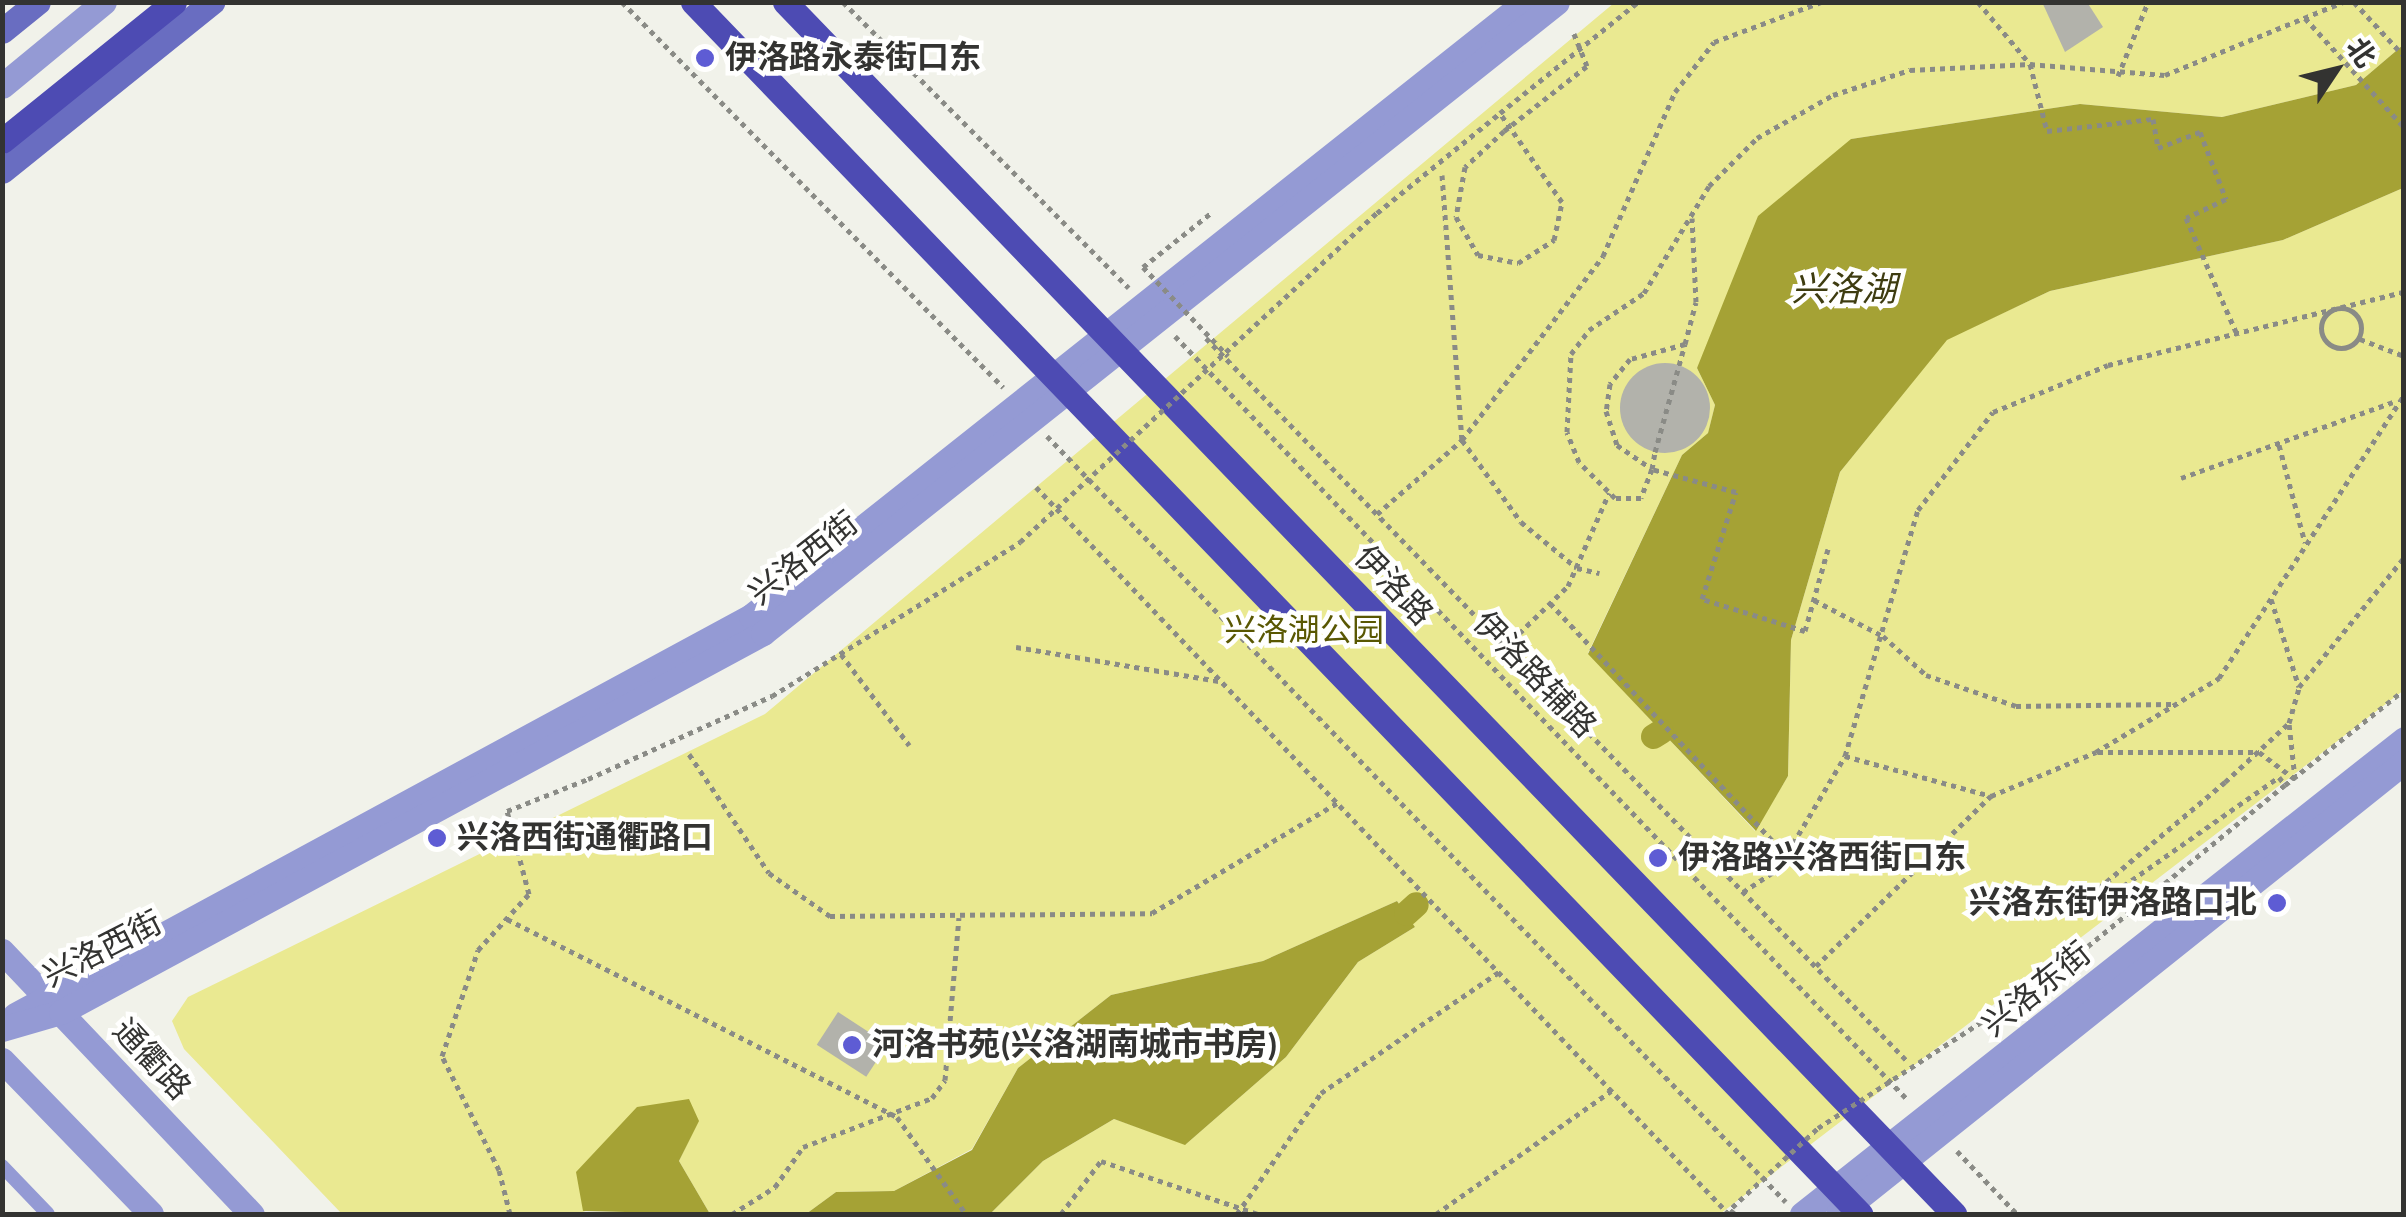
<!DOCTYPE html>
<meta charset="utf-8">
<style>
body{margin:0}
#map{position:relative;width:2406px;height:1217px;overflow:hidden;background:#f1f2ea;font-family:"Source Sans 3","Noto Sans SC",sans-serif}
div>[style]{position:absolute}
.green>*{inset:0;background:#eae991}
.water>*{inset:0;background:#a5a235}
.canal>*{height:25px;margin:-12.5px;padding:0 12.5px;transform-origin:12.5px;border-radius:12.5px;background:#a5a235}
.building>*{inset:0;background:#b2b2ab;transform-origin:0 0}
.round{border-radius:50%}
.path>*{height:5px;margin-top:-2.5px;transform-origin:0;background:repeating-linear-gradient(90deg,#8a8b86 0 5px,transparent 0 10px)}
.path>.ring{margin:-2.5px;padding:0;box-sizing:content-box;background:none;border:5px solid #8a8b86;border-radius:50%}
.service>*{height:14px;margin:-7px;padding:0 7px;transform-origin:7px;border-radius:7px;background:#949ad4}
.tertiary>*{height:25px;margin:-12.5px;padding:0 12.5px;transform-origin:12.5px;border-radius:12.5px;background:#949ad4}
.secondary>*{height:25px;margin:-12.5px;padding:0 12.5px;transform-origin:12.5px;border-radius:12.5px;background:#696dc1}
.primary>*{height:25px;margin:-12.5px;padding:0 12.5px;transform-origin:12.5px;border-radius:12.5px;background:#4d4bb3}
.path-bridge>*{height:5px;margin-top:-2.5px;transform-origin:0;background:repeating-linear-gradient(90deg,#8a8b86 0 5px,transparent 0 10px)}
.dots>*{width:28px;height:28px;translate:-50% -50%;box-sizing:border-box;border:5px solid #fffffe;border-radius:50%}
span{translate:-50% -50%;white-space:nowrap;text-align:center;line-height:1.15;-webkit-text-stroke:9px #fffffe;paint-order:stroke}
.poi-label{font-size:32px;color:#333331;font-weight:700}
.left{translate:0 -50%;text-align:left}
.right{translate:-100% -50%;text-align:right}
.street-label{font-size:32px;color:#333331}
.park-label{font-size:32px;color:#595702}
.water-label{font-size:35px;color:#3e3c10;font-style:italic}
.frame{position:absolute;inset:0;border:5px solid #333331;pointer-events:none}
.north{position:absolute;left:2286px;top:20px;width:100px;height:100px;-webkit-text-stroke:8px #fffffe;paint-order:stroke;rotate:55deg;font-size:28px;font-weight:700;line-height:40px;text-align:center;color:#333331}
.north::after{content:'';display:block;margin:auto;width:35px;height:45px;background:#333331;clip-path:polygon(50% 0,100% 100%,50% 72%,0 100%)}
</style>
<div id="map">
<div class="green">
<i style="clip-path:polygon(1614px 3px,2403px 3px,2403px 45px,2356px 85px,2222px 117px,2080px 104px,1851px 139px,1697px 368px,1715px 405px,1708px 433px,1682px 455px,1588px 653px,1755px 831px,1788px 776px,1791px 640px,1840px 472px,1947px 339px,2050px 291px,2283px 240px,2403px 188px,2404px 690px,1720px 1214px,990px 1214px,1043px 1161px,1114px 1119px,1186px 1144px,1286px 1057px,1358px 962px,1415px 927px,1397px 901px,1263px 961px,1111px 995px,1018px 1068px,972px 1149px,894px 1191px,836px 1192px,806px 1214px,710px 1214px,679px 1161px,698px 1121px,583px 1211px,592px 1214px,342px 1214px,184px 1049px,172px 1021px,188px 997px,765px 714px)"></i>
</div>
<div class="water">
<i style="clip-path:polygon(2403px 45px,2403px 188px,2283px 240px,2050px 291px,1947px 340px,1840px 472px,1791px 640px,1788px 776px,1756px 831px,1588px 654px,1682px 455px,1708px 433px,1715px 405px,1697px 368px,1758px 216px,1851px 139px,2080px 104px,2222px 117px,2356px 85px)"></i>
<i style="clip-path:polygon(1397px 901px,1415px 927px,1358px 962px,1286px 1057px,1185px 1145px,1114px 1119px,1043px 1161px,990px 1214px,806px 1214px,836px 1192px,894px 1191px,972px 1150px,1018px 1068px,1111px 995px,1263px 961px)"></i>
<i style="clip-path:polygon(689px 1099px,699px 1121px,679px 1161px,710px 1214px,583px 1211px,576px 1172px,637px 1107px)"></i>
</div>
<div class="canal">
<i style="left:1653px;top:736px;width:9px;rotate:-32deg"></i>
<i style="left:1406px;top:913px;width:13px;rotate:-42deg"></i>
</div>
<div class="building">
<i style="clip-path:polygon(2042px 2px,2087px 2px,2103px 27px,2065px 52px)"></i>
<i class="round" style="left:1620px;top:363px;width:90px;height:90px"></i>
<i style="left:838px;top:1012px;width:59px;height:39px;rotate:33deg"></i>
</div>
<div class="path">
<i style="left:622px;top:2px;width:542px;rotate:45.3deg"></i>
<i style="left:843px;top:2px;width:404px;rotate:45deg"></i>
<i style="left:1978px;top:2px;width:81px;rotate:50deg"></i>
<i style="left:2030px;top:64px;width:69px;rotate:75.8deg"></i>
<i style="left:2047px;top:131px;width:107px;rotate:-6.5deg"></i>
<i style="left:2153px;top:119px;width:29px;rotate:80deg"></i>
<i style="left:2158px;top:148px;width:45px;rotate:-20.9deg"></i>
<i style="left:2200px;top:132px;width:72px;rotate:68.8deg"></i>
<i style="left:2226px;top:199px;width:44px;rotate:154.6deg"></i>
<i style="left:2186px;top:218px;width:124px;rotate:66.3deg"></i>
<i style="left:2354px;top:2px;width:74px;rotate:47.2deg"></i>
<i style="left:2305px;top:18px;width:147px;rotate:47.8deg"></i>
<i style="left:2118px;top:76px;width:80px;rotate:-67.9deg"></i>
<i style="left:1504px;top:131px;width:105px;rotate:-38.1deg"></i>
<i style="left:1587px;top:66px;width:35px;rotate:-112deg"></i>
<i style="left:1442px;top:175px;width:266px;rotate:85.7deg"></i>
<i style="left:1462px;top:440px;width:101px;rotate:54.3deg"></i>
<i style="left:1521px;top:522px;width:72px;rotate:39.4deg"></i>
<i style="left:1577px;top:568px;width:23px;rotate:13deg"></i>
<i style="left:1143px;top:267px;width:87px;rotate:-38.5deg"></i>
<i class="ring" style="left:2321px;top:308px;width:35px;height:35px"></i>
<i style="left:1175px;top:336px;width:1059px;rotate:46.19deg"></i>
<i style="left:1206px;top:338px;width:1008px;rotate:45.88deg"></i>
<i style="left:2360px;top:339px;width:47px;rotate:21.1deg"></i>
<i style="left:1685px;top:344px;width:57px;rotate:164.7deg"></i>
<i style="left:1630px;top:359px;width:32px;rotate:129deg"></i>
<i style="left:1610px;top:384px;width:27px;rotate:98deg"></i>
<i style="left:1606px;top:411px;width:36px;rotate:72deg"></i>
<i style="left:1617px;top:445px;width:42px;rotate:34.4deg"></i>
<i style="left:1652px;top:469px;width:17px;rotate:-80deg"></i>
<i style="left:1655px;top:452px;width:112px;rotate:-74.5deg"></i>
<i style="left:1685px;top:344px;width:43px;rotate:-75.3deg"></i>
<i style="left:1696px;top:302px;width:84px;rotate:-92.7deg"></i>
<i style="left:1047px;top:436px;width:1064px;rotate:46.03deg"></i>
<i style="left:2279px;top:445px;width:101px;rotate:75.1deg"></i>
<i style="left:2181px;top:478px;width:225px;rotate:-19.7deg"></i>
<i style="left:1036px;top:487px;width:999px;rotate:46.38deg"></i>
<i style="left:1377px;top:514px;width:113px;rotate:-41deg"></i>
<i style="left:1462px;top:440px;width:232px;rotate:-52.5deg"></i>
<i style="left:1603px;top:256px;width:179px;rotate:-66.3deg"></i>
<i style="left:1675px;top:92px;width:63px;rotate:-52deg"></i>
<i style="left:1714px;top:42px;width:114px;rotate:-20.5deg"></i>
<i style="left:1828px;top:549px;width:85px;rotate:105.7deg"></i>
<i style="left:1805px;top:631px;width:108px;rotate:-162.7deg"></i>
<i style="left:1702px;top:599px;width:112px;rotate:-72.4deg"></i>
<i style="left:1736px;top:492px;width:87px;rotate:-164.7deg"></i>
<i style="left:1652px;top:469px;width:31px;rotate:111deg"></i>
<i style="left:1641px;top:498px;width:26px;rotate:180deg"></i>
<i style="left:1615px;top:498px;width:51px;rotate:-135deg"></i>
<i style="left:1579px;top:462px;width:32px;rotate:-112deg"></i>
<i style="left:1567px;top:432px;width:78px;rotate:-87.1deg"></i>
<i style="left:1571px;top:354px;width:30px;rotate:-53deg"></i>
<i style="left:1589px;top:330px;width:66px;rotate:-33.9deg"></i>
<i style="left:1644px;top:293px;width:125px;rotate:-58.7deg"></i>
<i style="left:1709px;top:186px;width:68px;rotate:-45deg"></i>
<i style="left:1757px;top:138px;width:87px;rotate:-29.5deg"></i>
<i style="left:1833px;top:95px;width:81px;rotate:-18deg"></i>
<i style="left:1910px;top:70px;width:120px;rotate:-2.9deg"></i>
<i style="left:2030px;top:64px;width:135px;rotate:4.7deg"></i>
<i style="left:2165px;top:75px;width:192px;rotate:-22.3deg"></i>
<i style="left:2271px;top:599px;width:92px;rotate:72.3deg"></i>
<i style="left:1814px;top:600px;width:78px;rotate:27.6deg"></i>
<i style="left:1883px;top:636px;width:58px;rotate:42.2deg"></i>
<i style="left:1926px;top:675px;width:95px;rotate:19deg"></i>
<i style="left:2016px;top:706px;width:156px;rotate:-0.7deg"></i>
<i style="left:1550px;top:603px;width:345px;rotate:46.9deg"></i>
<i style="left:1016px;top:647px;width:207px;rotate:9.5deg"></i>
<i style="left:1505px;top:647px;width:88px;rotate:-44.1deg"></i>
<i style="left:1568px;top:586px;width:102px;rotate:-66.2deg"></i>
<i style="left:841px;top:654px;width:114px;rotate:53.2deg"></i>
<i style="left:2098px;top:752px;width:161px"></i>
<i style="left:2259px;top:752px;width:45px;rotate:36.9deg"></i>
<i style="left:689px;top:754px;width:143px;rotate:56.1deg"></i>
<i style="left:769px;top:873px;width:75px;rotate:35.2deg"></i>
<i style="left:830px;top:916px;width:322px;rotate:-0.5deg"></i>
<i style="left:1152px;top:913px;width:217px;rotate:-30.7deg"></i>
<i style="left:1845px;top:756px;width:151px;rotate:15.3deg"></i>
<i style="left:2295px;top:779px;width:56px;rotate:-96.1deg"></i>
<i style="left:2289px;top:723px;width:37px;rotate:-74deg"></i>
<i style="left:2299px;top:687px;width:166px;rotate:-50.9deg"></i>
<i style="left:2225px;top:782px;width:87px;rotate:-42.7deg"></i>
<i style="left:1743px;top:892px;width:42px;rotate:-33.3deg"></i>
<i style="left:1778px;top:869px;width:131px;rotate:-59.3deg"></i>
<i style="left:1845px;top:756px;width:257px;rotate:-73.5deg"></i>
<i style="left:1918px;top:510px;width:123px;rotate:-52.6deg"></i>
<i style="left:1993px;top:412px;width:124px;rotate:-22.2deg"></i>
<i style="left:2108px;top:365px;width:305px;rotate:-13.9deg"></i>
<i style="left:507px;top:919px;width:437px;rotate:26.9deg"></i>
<i style="left:897px;top:1117px;width:119px;rotate:54.6deg"></i>
<i style="left:1816px;top:966px;width:244px;rotate:-44.2deg"></i>
<i style="left:1991px;top:796px;width:114px;rotate:-22.7deg"></i>
<i style="left:2096px;top:752px;width:144px;rotate:-31deg"></i>
<i style="left:2219px;top:678px;width:338px;rotate:-56.8deg"></i>
<i style="left:1957px;top:1151px;width:87px;rotate:46.4deg"></i>
<i style="left:1730px;top:1210px;width:6px;rotate:39deg"></i>
<i style="left:510px;top:1214px;width:45px;rotate:-104deg"></i>
<i style="left:499px;top:1170px;width:127px;rotate:-116.6deg"></i>
<i style="left:442px;top:1056px;width:112px;rotate:-71.2deg"></i>
<i style="left:478px;top:950px;width:76px;rotate:-47.7deg"></i>
<i style="left:529px;top:894px;width:86px;rotate:-104.8deg"></i>
<i style="left:507px;top:811px;width:87px;rotate:-21.6deg"></i>
<i style="left:732px;top:1214px;width:51px;rotate:-32.1deg"></i>
<i style="left:775px;top:1187px;width:49px;rotate:-55deg"></i>
<i style="left:803px;top:1147px;width:138px;rotate:-20.8deg"></i>
<i style="left:932px;top:1098px;width:22px;rotate:-54deg"></i>
<i style="left:945px;top:1080px;width:163px;rotate:-85.1deg"></i>
<i style="left:1061px;top:1214px;width:66px;rotate:-53deg"></i>
<i style="left:1101px;top:1161px;width:166px;rotate:18.7deg"></i>
<i style="left:1237px;top:1214px;width:147px;rotate:-55.2deg"></i>
<i style="left:1321px;top:1093px;width:215px;rotate:-34.2deg"></i>
<i style="left:1436px;top:1214px;width:214px;rotate:-35.1deg"></i>
</div>
<div class="service">
<i style="left:2px;top:1166px;width:66px;rotate:46.2deg"></i>
</div>
<div class="tertiary">
<i style="left:2px;top:86px;width:132px;rotate:-39.5deg"></i>
<i style="left:2px;top:951px;width:363px;rotate:46.5deg"></i>
<i style="left:15px;top:1015px;width:837px;rotate:-28.46deg"></i>
<i style="left:751px;top:616px;width:988px;rotate:-38.42deg"></i>
<i style="left:2px;top:1029px;width:61px;rotate:-16.1deg"></i>
<i style="left:61px;top:1012px;width:798px;rotate:-28.36deg"></i>
<i style="left:763px;top:633px;width:1014px;rotate:-38.47deg"></i>
<i style="left:2px;top:1060px;width:214px;rotate:45.9deg"></i>
<i style="left:1802px;top:1214px;width:767px;rotate:-38.27deg"></i>
<i style="left:1838px;top:1214px;width:724px;rotate:-38.61deg"></i>
</div>
<div class="secondary">
<i style="left:2px;top:31px;width:46px;rotate:-38.9deg"></i>
<i style="left:2px;top:171px;width:270px;rotate:-38.8deg"></i>
</div>
<div class="primary">
<i style="left:693px;top:2px;width:1683px;rotate:46.08deg"></i>
<i style="left:785px;top:2px;width:1684px;rotate:46.03deg"></i>
<i style="left:2px;top:141px;width:221px;rotate:-38.9deg"></i>
</div>
<div class="path-bridge">
<i style="left:1504px;top:131px;width:53px;rotate:137.3deg"></i>
<i style="left:1465px;top:167px;width:51px;rotate:100.2deg"></i>
<i style="left:1456px;top:217px;width:44px;rotate:59.9deg"></i>
<i style="left:1478px;top:255px;width:41px;rotate:11.3deg"></i>
<i style="left:1518px;top:263px;width:43px;rotate:-32.6deg"></i>
<i style="left:1554px;top:240px;width:39px;rotate:-78deg"></i>
<i style="left:1562px;top:202px;width:108px;rotate:-124.9deg"></i>
<i style="left:1500px;top:113px;width:177px;rotate:-38.8deg"></i>
<i style="left:1143px;top:267px;width:123px;rotate:46.3deg"></i>
<i style="left:588px;top:779px;width:202px;rotate:-24.3deg"></i>
<i style="left:772px;top:696px;width:292px;rotate:-31.8deg"></i>
<i style="left:1020px;top:542px;width:485px;rotate:-42.7deg"></i>
<i style="left:1377px;top:213px;width:159px;rotate:-39.1deg"></i>
<i style="left:2225px;top:782px;width:165px;rotate:139.9deg"></i>
<i style="left:2099px;top:888px;width:15px;rotate:90deg"></i>
<i style="left:2099px;top:903px;width:220px;rotate:-35deg"></i>
<i style="left:2279px;top:777px;width:10px;rotate:53deg"></i>
<i style="left:2285px;top:785px;width:152px;rotate:-38.6deg"></i>
<i style="left:1725px;top:1214px;width:127px;rotate:-42.8deg"></i>
<i style="left:1818px;top:1128px;width:275px;rotate:-33deg"></i>
<i style="left:2049px;top:978px;width:305px;rotate:-39.3deg"></i>
</div>
<div class="dots">
<i style="left:705px;top:58px;background:#5e5cd4"></i>
<i style="left:437px;top:838px;background:#5e5cd4"></i>
<i style="left:1658px;top:858px;background:#5e5cd4"></i>
<i style="left:2277px;top:903px;background:#5e5cd4"></i>
<i style="left:852px;top:1045px;background:#5e5cd4"></i>
</div>
<div class="poi-label">
<span class="left" style="left:725px;top:58px">伊洛路永泰街口东</span>
<span class="left" style="left:457px;top:838px">兴洛西街通衢路口</span>
<span class="left" style="left:1678px;top:858px">伊洛路兴洛西街口东</span>
<span class="right" style="left:2257px;top:903px">兴洛东街伊洛路口北</span>
<span class="left" style="left:872px;top:1045px">河洛书苑(兴洛湖南城市书房)</span>
</div>
<div class="street-label">
<span style="left:804px;top:559px;rotate:-38deg">兴洛西街</span>
<span style="left:1393px;top:586px;rotate:46deg">伊洛路</span>
<span style="left:1534px;top:675px;rotate:46deg">伊洛路辅路</span>
<span style="left:103px;top:950px;rotate:-27deg">兴洛西街</span>
<span style="left:2037px;top:990px;rotate:-39deg">兴洛东街</span>
<span style="left:151px;top:1060px;rotate:47deg">通衢路</span>
</div>
<div class="park-label">
<span style="left:1304px;top:631px">兴洛湖公园</span>
</div>
<div class="water-label">
<span style="left:1844px;top:290px">兴洛湖</span>
</div>
<div class="frame"></div>
<div class="north">北</div>
</div>
